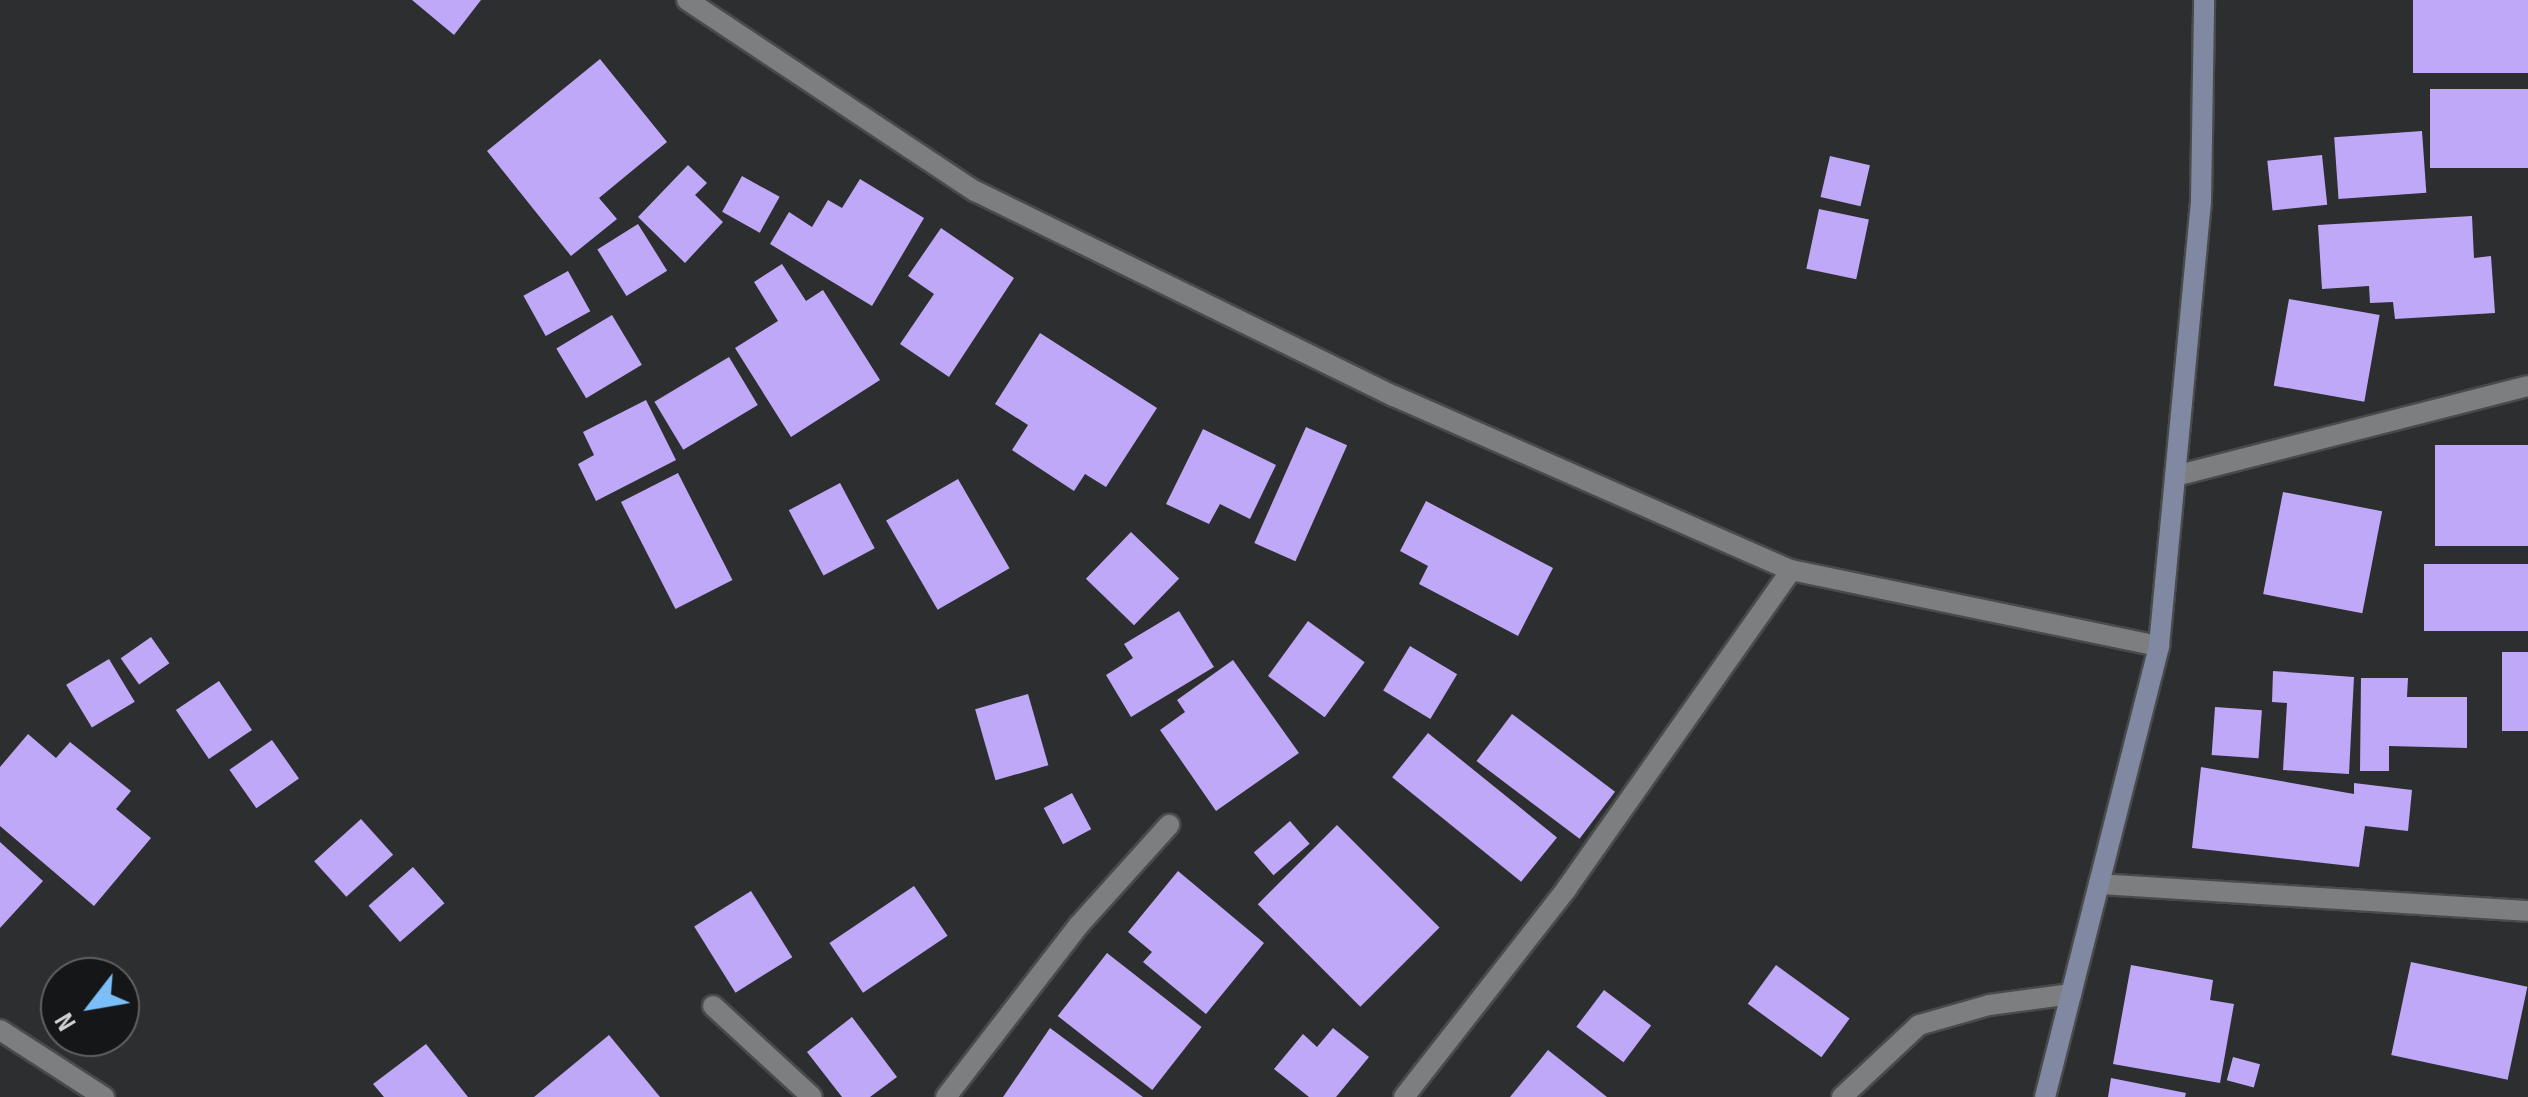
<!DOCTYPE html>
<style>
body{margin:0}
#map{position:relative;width:2528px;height:1097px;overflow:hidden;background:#2c2e30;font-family:"Sofia Sans Condensed",sans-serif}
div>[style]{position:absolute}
.building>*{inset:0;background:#bfa8f7;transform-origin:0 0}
.roads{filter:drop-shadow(2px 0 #494a4c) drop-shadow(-2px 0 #494a4c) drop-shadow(0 2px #494a4c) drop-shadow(0 -2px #494a4c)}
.street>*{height:20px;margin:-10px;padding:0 10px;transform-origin:10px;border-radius:10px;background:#7c7e80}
.secondary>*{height:20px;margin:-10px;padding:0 10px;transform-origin:10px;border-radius:10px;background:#8189a2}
span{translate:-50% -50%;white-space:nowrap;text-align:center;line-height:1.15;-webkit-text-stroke:10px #151617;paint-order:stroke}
.north{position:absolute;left:40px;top:957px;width:100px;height:100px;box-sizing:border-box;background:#151617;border:2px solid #606162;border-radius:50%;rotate:239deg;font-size:28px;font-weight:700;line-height:40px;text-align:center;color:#d0d1d2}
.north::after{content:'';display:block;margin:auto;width:35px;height:45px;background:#7bbef8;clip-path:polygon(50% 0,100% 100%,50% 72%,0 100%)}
</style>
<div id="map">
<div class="building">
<i style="clip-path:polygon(412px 0,481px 0,454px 35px)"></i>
<i style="left:2413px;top:0;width:115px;height:73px"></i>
<i style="clip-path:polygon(600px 59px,667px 142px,599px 198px,617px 219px,571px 256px,487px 151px)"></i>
<i style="left:2528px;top:89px;width:79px;height:98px;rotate:90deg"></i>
<i style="left:2422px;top:131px;width:62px;height:88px;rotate:86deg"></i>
<i style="left:2322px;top:155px;width:50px;height:55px;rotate:84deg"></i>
<i style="left:1830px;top:156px;width:41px;height:42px;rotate:13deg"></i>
<i style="clip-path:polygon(688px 165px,707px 183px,695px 195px,723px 222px,685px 263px,638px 217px)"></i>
<i style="left:742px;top:176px;width:43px;height:41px;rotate:29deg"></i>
<i style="clip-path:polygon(860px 179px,924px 218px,872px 306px,770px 244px,789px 212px,812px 227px,828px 200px,842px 208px)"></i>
<i style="left:1819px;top:209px;width:51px;height:61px;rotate:12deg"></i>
<i style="clip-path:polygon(2472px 216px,2474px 258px,2491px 256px,2495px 313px,2395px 319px,2393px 302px,2370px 303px,2369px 286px,2322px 289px,2318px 225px)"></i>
<i style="left:638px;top:224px;width:55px;height:48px;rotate:58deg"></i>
<i style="clip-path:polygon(941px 228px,1014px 278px,949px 377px,900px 344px,934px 294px,908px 276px)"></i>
<i style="clip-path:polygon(782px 264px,806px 301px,823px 290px,880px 380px,791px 437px,735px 348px,778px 321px,754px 282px)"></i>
<i style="left:568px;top:271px;width:46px;height:51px;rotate:61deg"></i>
<i style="left:2289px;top:299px;width:92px;height:88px;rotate:10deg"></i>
<i style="left:612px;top:315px;width:58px;height:65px;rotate:59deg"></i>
<i style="clip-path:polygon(1040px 333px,1157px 408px,1106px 487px,1085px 474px,1074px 491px,1012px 450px,1028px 425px,995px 404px)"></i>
<i style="left:729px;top:357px;width:56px;height:87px;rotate:59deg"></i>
<i style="clip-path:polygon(646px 400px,676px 460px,596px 501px,578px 464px,594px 455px,583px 432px)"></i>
<i style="left:1306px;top:427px;width:45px;height:127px;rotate:24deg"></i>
<i style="clip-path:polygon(1203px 429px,1276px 465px,1250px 519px,1220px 504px,1209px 524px,1166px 504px)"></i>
<i style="left:2528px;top:445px;width:101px;height:93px;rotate:90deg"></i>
<i style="left:678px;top:473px;width:120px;height:64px;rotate:63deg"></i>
<i style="left:958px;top:479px;width:103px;height:83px;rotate:60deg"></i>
<i style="left:840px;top:483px;width:74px;height:58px;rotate:62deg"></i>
<i style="left:2283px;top:492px;width:101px;height:104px;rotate:11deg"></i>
<i style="clip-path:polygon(1426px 501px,1553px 568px,1518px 636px,1419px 584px,1428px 566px,1400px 551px)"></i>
<i style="left:1131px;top:532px;width:67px;height:65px;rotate:44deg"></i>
<i style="left:2424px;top:564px;width:104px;height:67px"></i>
<i style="clip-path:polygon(1179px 611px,1214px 667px,1131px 717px,1106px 675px,1133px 658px,1124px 644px)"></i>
<i style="left:1308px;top:621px;width:70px;height:68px;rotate:36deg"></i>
<i style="left:151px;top:637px;width:32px;height:37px;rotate:55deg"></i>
<i style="left:1410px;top:646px;width:55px;height:52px;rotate:31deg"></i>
<i style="left:2528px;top:652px;width:79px;height:26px;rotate:90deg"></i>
<i style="left:109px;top:659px;width:50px;height:50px;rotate:59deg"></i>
<i style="clip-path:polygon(1233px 660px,1299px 753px,1216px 811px,1160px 730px,1185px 712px,1177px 700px)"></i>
<i style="clip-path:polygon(2273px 671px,2354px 677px,2349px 774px,2283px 770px,2287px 703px,2272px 702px)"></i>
<i style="clip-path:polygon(2361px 678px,2408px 678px,2407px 697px,2467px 697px,2467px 748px,2389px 746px,2389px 771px,2360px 771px)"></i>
<i style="left:219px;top:681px;width:59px;height:52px;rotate:56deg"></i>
<i style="left:1028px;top:694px;width:74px;height:55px;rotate:74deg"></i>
<i style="left:2215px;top:707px;width:47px;height:48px;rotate:4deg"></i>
<i style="left:1512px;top:714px;width:129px;height:59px;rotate:37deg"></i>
<i style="left:1428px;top:733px;width:166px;height:57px;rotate:39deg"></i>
<i style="clip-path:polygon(28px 734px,56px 758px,70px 742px,131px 791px,116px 809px,151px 838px,94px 906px,0 826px,0 767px)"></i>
<i style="left:272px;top:740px;width:47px;height:52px;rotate:55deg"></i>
<i style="clip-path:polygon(2201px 767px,2354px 794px,2354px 783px,2412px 790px,2408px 831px,2365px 826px,2359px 867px,2192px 848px)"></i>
<i style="left:1072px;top:793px;width:41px;height:32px;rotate:62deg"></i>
<i style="left:361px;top:819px;width:48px;height:63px;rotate:48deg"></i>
<i style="left:1290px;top:821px;width:30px;height:48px;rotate:49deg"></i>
<i style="left:1337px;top:825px;width:145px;height:112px;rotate:45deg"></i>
<i style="clip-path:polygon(0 842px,43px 881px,0 928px)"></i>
<i style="left:413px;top:867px;width:48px;height:59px;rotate:49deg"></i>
<i style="clip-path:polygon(1178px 871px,1264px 943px,1206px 1014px,1143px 962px,1152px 952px,1128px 932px)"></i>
<i style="left:914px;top:886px;width:60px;height:102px;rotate:56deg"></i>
<i style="left:751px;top:891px;width:78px;height:67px;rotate:58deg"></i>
<i style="left:1107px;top:953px;width:120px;height:80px;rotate:38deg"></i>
<i style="left:2411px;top:962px;width:119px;height:95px;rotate:12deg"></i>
<i style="left:1776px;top:965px;width:91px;height:48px;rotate:36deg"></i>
<i style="clip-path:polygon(2131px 965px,2213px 980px,2210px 1000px,2234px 1004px,2220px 1083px,2113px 1064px)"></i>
<i style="left:1604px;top:990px;width:59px;height:46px;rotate:37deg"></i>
<i style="clip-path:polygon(852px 1017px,897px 1077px,870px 1097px,842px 1097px,807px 1052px)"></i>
<i style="clip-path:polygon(1050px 1028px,1143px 1097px,1003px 1097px)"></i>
<i style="clip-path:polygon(1333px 1028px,1369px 1057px,1336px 1097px,1309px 1097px,1274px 1069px,1303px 1034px,1317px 1047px)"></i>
<i style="clip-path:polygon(609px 1035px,660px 1097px,534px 1097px)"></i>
<i style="clip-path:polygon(426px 1044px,468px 1097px,384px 1097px,373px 1084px)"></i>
<i style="clip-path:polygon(1548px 1050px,1607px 1097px,1510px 1097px)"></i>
<i style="left:2233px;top:1057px;width:28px;height:24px;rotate:15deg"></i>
<i style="clip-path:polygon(2111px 1078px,2186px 1093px,2185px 1097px,2108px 1097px)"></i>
</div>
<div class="roads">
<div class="street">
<i style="left:687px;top:0;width:346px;rotate:33.6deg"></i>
<i style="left:975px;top:191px;width:466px;rotate:26.1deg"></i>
<i style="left:1394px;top:396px;width:433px;rotate:23.7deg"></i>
<i style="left:1791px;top:570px;width:376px;rotate:11.7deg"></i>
<i style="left:2175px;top:476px;width:364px;rotate:-14.3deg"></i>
<i style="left:2099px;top:884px;width:430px;rotate:3.6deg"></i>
<i style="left:713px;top:1006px;width:134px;rotate:42.6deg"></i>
<i style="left:0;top:1030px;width:124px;rotate:32.8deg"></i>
<i style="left:946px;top:1097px;width:217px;rotate:-52.3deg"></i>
<i style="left:1079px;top:925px;width:135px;rotate:-48deg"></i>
<i style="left:1404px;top:1097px;width:265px;rotate:-52deg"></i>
<i style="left:1567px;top:888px;width:389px;rotate:-54.8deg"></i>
<i style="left:1842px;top:1097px;width:105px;rotate:-43.1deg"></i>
<i style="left:1919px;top:1025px;width:73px;rotate:-15.9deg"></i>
<i style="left:1989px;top:1005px;width:83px;rotate:-7.6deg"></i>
</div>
<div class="secondary">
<i style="left:2045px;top:1097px;width:465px;rotate:-75.8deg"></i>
<i style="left:2159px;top:646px;width:447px;rotate:-84.6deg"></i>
<i style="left:2201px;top:201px;width:201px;rotate:-89.1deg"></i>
</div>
</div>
<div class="north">N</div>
</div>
